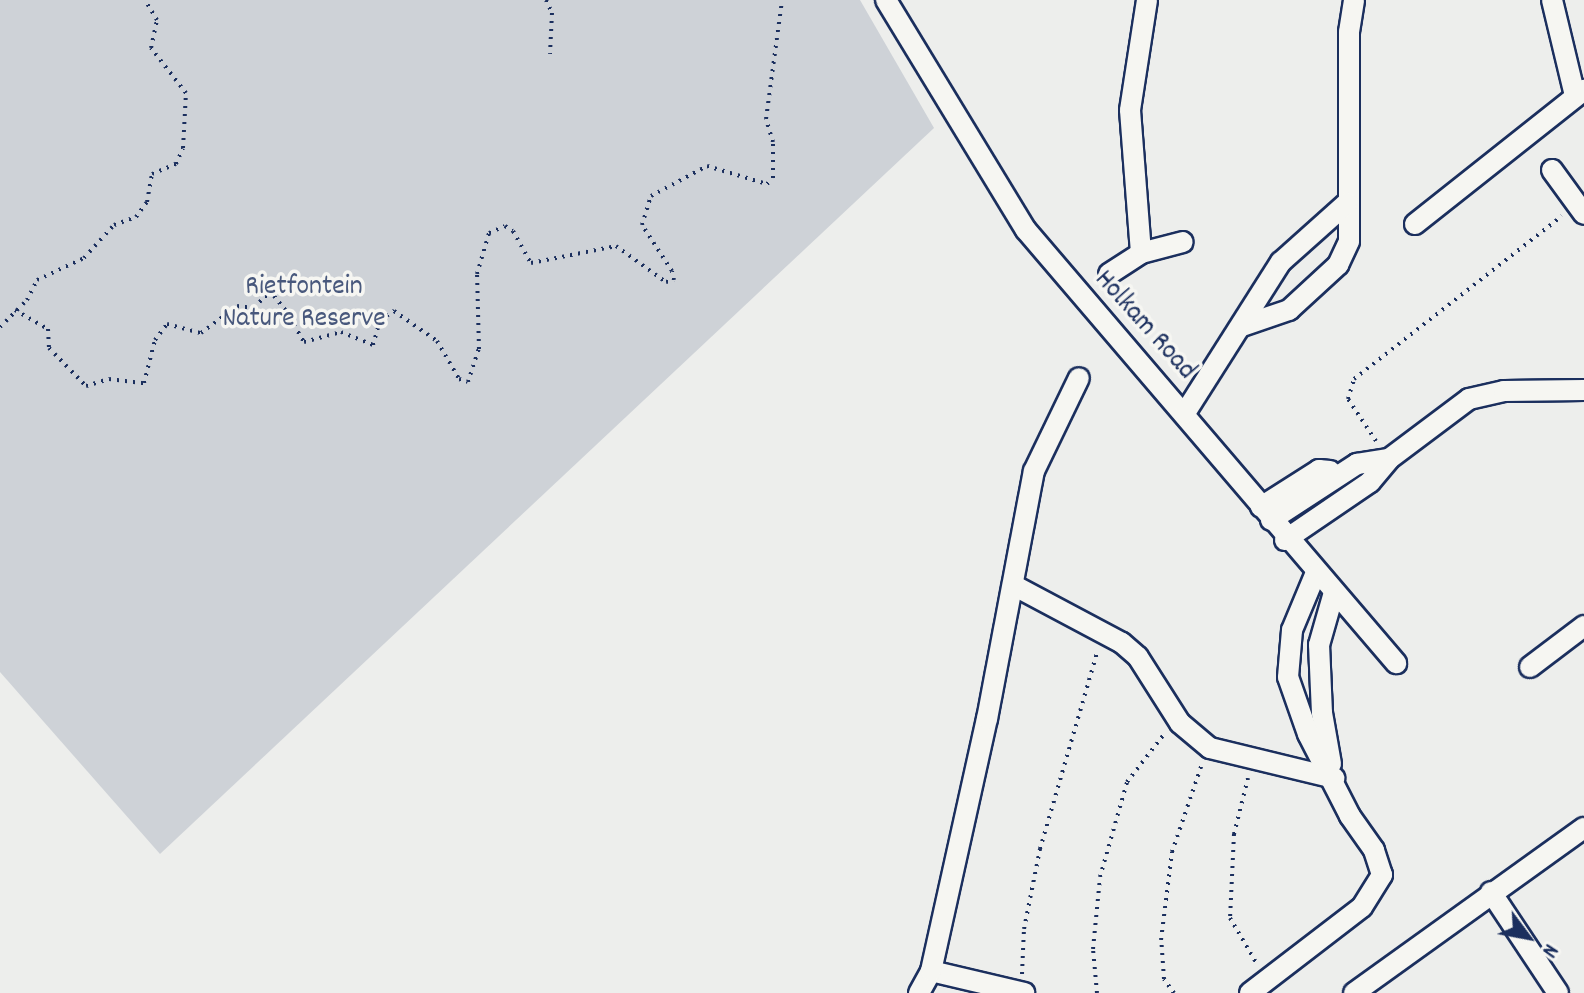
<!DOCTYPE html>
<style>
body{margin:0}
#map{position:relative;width:1584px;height:993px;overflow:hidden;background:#edeeec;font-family:Dekko,sans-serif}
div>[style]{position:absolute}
.green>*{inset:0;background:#ced2d7}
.path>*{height:4px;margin-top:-2px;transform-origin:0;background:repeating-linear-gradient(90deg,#1b2f5e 0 2px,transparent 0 8px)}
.roads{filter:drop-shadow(2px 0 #1b2f5e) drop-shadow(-2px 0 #1b2f5e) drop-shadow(0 2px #1b2f5e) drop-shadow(0 -2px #1b2f5e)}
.street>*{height:20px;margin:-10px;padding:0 10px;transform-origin:10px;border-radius:10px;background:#f6f6f2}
span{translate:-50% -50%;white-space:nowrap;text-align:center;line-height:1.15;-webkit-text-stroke:7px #f6f6f2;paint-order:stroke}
.park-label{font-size:28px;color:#48587c}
.street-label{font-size:28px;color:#1b2f5e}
.north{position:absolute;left:1488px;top:897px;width:80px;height:80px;-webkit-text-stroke:6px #f6f6f2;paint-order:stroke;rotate:122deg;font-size:22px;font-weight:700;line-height:32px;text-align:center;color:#1b2f5e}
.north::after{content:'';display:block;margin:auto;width:28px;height:36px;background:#1b2f5e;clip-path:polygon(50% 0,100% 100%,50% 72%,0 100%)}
</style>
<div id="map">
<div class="green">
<i style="clip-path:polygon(0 0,860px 0,934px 128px,160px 854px,0 672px)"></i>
</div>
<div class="path">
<i style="left:546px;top:0;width:14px;rotate:65deg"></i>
<i style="left:552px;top:13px;width:41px;rotate:92.8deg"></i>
<i style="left:15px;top:310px;width:38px;rotate:30deg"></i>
<i style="left:48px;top:329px;width:19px;rotate:87deg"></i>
<i style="left:49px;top:348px;width:53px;rotate:45.8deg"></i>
<i style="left:86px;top:386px;width:24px;rotate:-17deg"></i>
<i style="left:109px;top:379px;width:35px;rotate:7deg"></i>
<i style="left:144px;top:383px;width:44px;rotate:-75.7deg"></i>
<i style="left:155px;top:340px;width:20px;rotate:-53deg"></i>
<i style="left:167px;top:324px;width:35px;rotate:15deg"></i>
<i style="left:201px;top:333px;width:45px;rotate:-36.9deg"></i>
<i style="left:237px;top:306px;width:17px;rotate:7deg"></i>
<i style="left:254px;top:308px;width:16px;rotate:-47deg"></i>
<i style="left:265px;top:296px;width:9px"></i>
<i style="left:274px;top:296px;width:19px;rotate:51deg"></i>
<i style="left:286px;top:311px;width:36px;rotate:60deg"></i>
<i style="left:304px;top:342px;width:38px;rotate:-15deg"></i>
<i style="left:341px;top:332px;width:35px;rotate:22deg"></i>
<i style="left:373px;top:345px;width:26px;rotate:-74deg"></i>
<i style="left:380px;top:320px;width:17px;rotate:-33deg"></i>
<i style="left:394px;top:311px;width:52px;rotate:34.9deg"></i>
<i style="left:437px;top:341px;width:44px;rotate:59.9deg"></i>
<i style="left:459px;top:379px;width:9px;rotate:18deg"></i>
<i style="left:468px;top:382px;width:35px;rotate:-72deg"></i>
<i style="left:479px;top:349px;width:75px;rotate:-91.5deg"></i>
<i style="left:477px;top:274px;width:43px;rotate:-73.7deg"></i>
<i style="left:489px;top:233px;width:17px;rotate:-24deg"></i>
<i style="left:505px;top:226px;width:9px;rotate:32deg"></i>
<i style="left:513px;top:231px;width:37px;rotate:61deg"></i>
<i style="left:531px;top:263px;width:87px;rotate:-11.3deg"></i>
<i style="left:616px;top:246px;width:62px;rotate:35.8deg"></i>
<i style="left:666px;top:282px;width:8px;rotate:-14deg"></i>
<i style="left:674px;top:280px;width:9px;rotate:-103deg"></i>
<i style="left:672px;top:271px;width:55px;rotate:-123.1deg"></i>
<i style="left:642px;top:225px;width:30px;rotate:-73deg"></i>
<i style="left:651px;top:196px;width:64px;rotate:-28.2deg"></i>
<i style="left:707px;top:166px;width:63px;rotate:16.7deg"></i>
<i style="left:767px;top:184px;width:8px;rotate:-45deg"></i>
<i style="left:773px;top:178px;width:36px;rotate:-90deg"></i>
<i style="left:773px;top:142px;width:24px;rotate:-107deg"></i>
<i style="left:766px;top:119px;width:120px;rotate:-82.3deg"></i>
<i style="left:0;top:327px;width:38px;rotate:-45deg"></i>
<i style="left:27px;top:300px;width:22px;rotate:-63deg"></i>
<i style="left:37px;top:280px;width:52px;rotate:-25.1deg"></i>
<i style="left:84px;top:258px;width:45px;rotate:-47.7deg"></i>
<i style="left:114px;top:225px;width:23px;rotate:-20deg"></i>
<i style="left:136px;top:217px;width:19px;rotate:-54deg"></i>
<i style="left:147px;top:202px;width:28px;rotate:-80deg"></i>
<i style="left:152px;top:174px;width:26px;rotate:-23deg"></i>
<i style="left:176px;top:164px;width:17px;rotate:-66deg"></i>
<i style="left:183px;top:148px;width:55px;rotate:-86.9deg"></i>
<i style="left:186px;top:93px;width:57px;rotate:-127.9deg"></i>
<i style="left:151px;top:48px;width:29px;rotate:-78deg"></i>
<i style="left:157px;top:20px;width:23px;rotate:-121deg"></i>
<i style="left:1376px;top:441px;width:50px;rotate:-123.7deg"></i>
<i style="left:1348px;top:399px;width:21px;rotate:-73deg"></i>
<i style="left:1354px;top:379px;width:264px;rotate:-38.1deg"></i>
<i style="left:1248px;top:778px;width:58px;rotate:104deg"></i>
<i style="left:1234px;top:834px;width:84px;rotate:92.7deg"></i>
<i style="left:1230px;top:918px;width:53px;rotate:59.6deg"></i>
<i style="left:1022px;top:974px;width:45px;rotate:-87.5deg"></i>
<i style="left:1024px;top:929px;width:82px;rotate:-78.7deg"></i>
<i style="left:1040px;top:849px;width:204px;rotate:-73.8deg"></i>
<i style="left:1097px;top:993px;width:44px;rotate:-95.2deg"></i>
<i style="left:1093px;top:949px;width:72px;rotate:-84.4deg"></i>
<i style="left:1100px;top:877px;width:99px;rotate:-74.1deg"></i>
<i style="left:1127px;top:782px;width:62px;rotate:-52.2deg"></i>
<i style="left:1174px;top:993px;width:17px;rotate:-126deg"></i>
<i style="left:1164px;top:979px;width:39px;rotate:-94deg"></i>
<i style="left:1161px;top:940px;width:89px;rotate:-82.9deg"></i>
<i style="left:1172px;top:852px;width:93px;rotate:-71.2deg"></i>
</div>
<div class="roads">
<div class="street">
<i style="left:886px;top:0;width:269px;rotate:58.7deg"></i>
<i style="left:1026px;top:230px;width:570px;rotate:49.49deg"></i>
<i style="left:1552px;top:0;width:99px;rotate:76.5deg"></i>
<i style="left:1552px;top:170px;width:54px;rotate:54deg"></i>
<i style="left:1415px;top:224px;width:216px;rotate:-38.4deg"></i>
<i style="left:1141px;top:253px;width:143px;rotate:-94.4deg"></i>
<i style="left:1130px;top:110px;width:111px;rotate:-81.2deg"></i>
<i style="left:1109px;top:274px;width:38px;rotate:-33deg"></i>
<i style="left:1141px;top:253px;width:43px;rotate:-14.7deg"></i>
<i style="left:1242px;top:326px;width:50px;rotate:-18.8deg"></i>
<i style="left:1289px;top:310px;width:67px;rotate:-42.6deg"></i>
<i style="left:1338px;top:265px;width:26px;rotate:-65deg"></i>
<i style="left:1349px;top:241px;width:209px;rotate:-90deg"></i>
<i style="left:1349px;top:32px;width:32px;rotate:-81deg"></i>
<i style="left:1185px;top:413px;width:179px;rotate:-57.6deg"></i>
<i style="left:1281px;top:262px;width:89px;rotate:-41.8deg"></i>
<i style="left:1261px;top:507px;width:69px;rotate:-32.5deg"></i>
<i style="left:1319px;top:470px;width:11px;rotate:5deg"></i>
<i style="left:1271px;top:520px;width:103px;rotate:-33.1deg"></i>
<i style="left:1357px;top:464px;width:32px;rotate:-9deg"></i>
<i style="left:1285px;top:540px;width:103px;rotate:-34.3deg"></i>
<i style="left:1370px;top:482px;width:30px;rotate:-50deg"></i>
<i style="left:1389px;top:459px;width:100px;rotate:-36.9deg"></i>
<i style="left:1469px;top:399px;width:36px;rotate:-13deg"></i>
<i style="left:1504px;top:391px;width:80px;rotate:-0.7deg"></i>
<i style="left:1013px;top:585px;width:123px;rotate:28deg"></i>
<i style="left:1122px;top:643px;width:21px;rotate:41deg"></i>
<i style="left:1138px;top:657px;width:78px;rotate:57.5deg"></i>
<i style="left:1180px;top:723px;width:39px;rotate:40deg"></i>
<i style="left:1210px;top:748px;width:128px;rotate:13.6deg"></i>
<i style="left:1530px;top:667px;width:68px;rotate:-37.2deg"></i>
<i style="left:1331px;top:764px;width:52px;rotate:-100deg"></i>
<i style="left:1322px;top:713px;width:68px;rotate:-92.5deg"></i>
<i style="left:1319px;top:645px;width:51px;rotate:-74.1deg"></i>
<i style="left:1491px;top:892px;width:121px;rotate:56.4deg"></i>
<i style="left:931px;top:971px;width:96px;rotate:13.3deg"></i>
<i style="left:919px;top:993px;width:25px;rotate:-61deg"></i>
<i style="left:931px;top:971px;width:258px;rotate:-77.5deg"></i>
<i style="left:987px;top:719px;width:252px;rotate:-79.3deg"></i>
<i style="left:1034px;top:471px;width:103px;rotate:-64.2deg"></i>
<i style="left:1250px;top:993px;width:141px;rotate:-37.5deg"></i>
<i style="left:1362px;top:907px;width:38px;rotate:-58deg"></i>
<i style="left:1382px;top:875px;width:26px;rotate:-108deg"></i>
<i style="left:1374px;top:850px;width:42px;rotate:-125.2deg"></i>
<i style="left:1350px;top:816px;width:92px;rotate:-117.1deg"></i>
<i style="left:1308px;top:734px;width:60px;rotate:-109.3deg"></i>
<i style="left:1288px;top:677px;width:47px;rotate:-85.1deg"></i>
<i style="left:1292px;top:630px;width:60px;rotate:-67.3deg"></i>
<i style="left:1354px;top:993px;width:283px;rotate:-35.7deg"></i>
</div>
</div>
<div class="park-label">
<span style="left:304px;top:304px">Rietfontein<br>Nature Reserve</span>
</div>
<div class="street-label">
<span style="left:1144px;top:326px;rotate:48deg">Holkam Road</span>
</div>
<div class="north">N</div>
</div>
